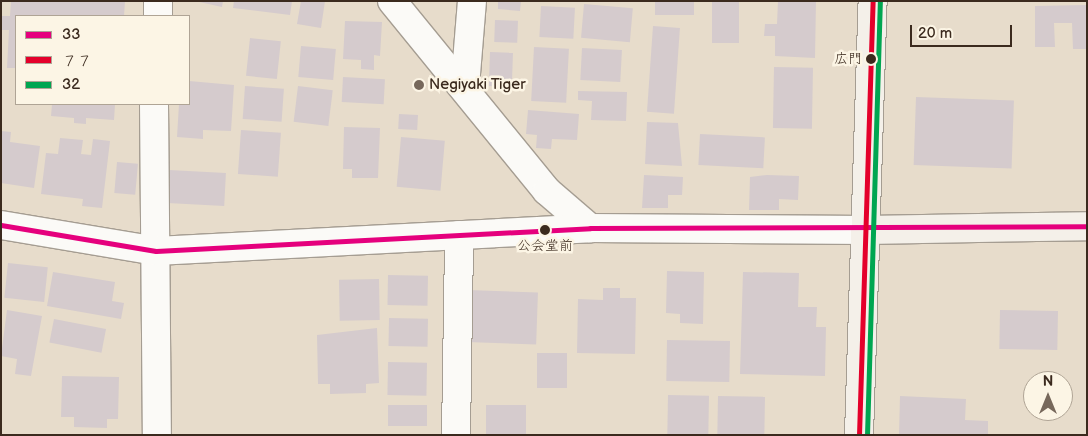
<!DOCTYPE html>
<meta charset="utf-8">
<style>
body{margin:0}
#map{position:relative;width:1088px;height:436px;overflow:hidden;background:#e7dccb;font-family:"Balsamiq Sans","Klee One",sans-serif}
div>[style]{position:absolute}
.building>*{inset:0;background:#d5cbcd;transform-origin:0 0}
.roads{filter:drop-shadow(1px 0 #a59d92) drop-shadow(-1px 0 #a59d92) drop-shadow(0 1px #a59d92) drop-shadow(0 -1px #a59d92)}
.street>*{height:28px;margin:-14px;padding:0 14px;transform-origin:14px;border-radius:14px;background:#fbfaf7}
.secondary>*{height:28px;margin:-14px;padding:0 14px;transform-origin:14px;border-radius:14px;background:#f4f0e9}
.bus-1>*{height:5px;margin:-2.5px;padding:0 2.5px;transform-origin:2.5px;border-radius:2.5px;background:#e5007d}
.bus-2>*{height:5px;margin:-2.5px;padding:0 2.5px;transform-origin:2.5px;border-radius:2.5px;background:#e4002b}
.bus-3>*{height:5px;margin:-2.5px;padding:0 2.5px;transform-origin:2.5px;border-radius:2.5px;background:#00a651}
.dots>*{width:14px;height:14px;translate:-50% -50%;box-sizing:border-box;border:2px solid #fcf5e5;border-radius:50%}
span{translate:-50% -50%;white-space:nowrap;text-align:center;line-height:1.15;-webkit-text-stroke:5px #fcf5e5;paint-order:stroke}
.bus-label{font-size:14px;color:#3b2a1e}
.right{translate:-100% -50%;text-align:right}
.poi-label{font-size:15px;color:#3b2a1e}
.left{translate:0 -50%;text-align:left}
.frame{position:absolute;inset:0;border:2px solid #3b2a1e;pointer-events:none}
.legend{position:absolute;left:15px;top:15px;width:175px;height:90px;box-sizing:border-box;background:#fcf5e5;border:1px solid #afa495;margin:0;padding:6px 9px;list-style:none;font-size:15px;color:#3b2a1e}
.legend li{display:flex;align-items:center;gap:10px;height:25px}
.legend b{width:25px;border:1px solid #afa495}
.north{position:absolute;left:1023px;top:371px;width:50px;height:50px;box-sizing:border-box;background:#fcf5e5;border:1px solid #afa495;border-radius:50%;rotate:0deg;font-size:14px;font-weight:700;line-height:20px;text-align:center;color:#3b2a1e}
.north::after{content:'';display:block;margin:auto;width:18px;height:22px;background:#77685b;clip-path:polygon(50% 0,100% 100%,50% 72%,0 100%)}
.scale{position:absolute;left:910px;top:25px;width:102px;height:22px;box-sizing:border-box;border:2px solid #3b2a1e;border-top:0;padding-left:6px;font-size:15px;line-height:18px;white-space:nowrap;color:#3b2a1e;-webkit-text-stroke:4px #fcf5e5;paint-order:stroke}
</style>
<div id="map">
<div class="building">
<i style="clip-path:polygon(11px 1px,125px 1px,124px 16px,16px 16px,16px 68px,7px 68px,9px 30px,1px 30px,1px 16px,10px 16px)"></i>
<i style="clip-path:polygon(195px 1px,223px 1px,222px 7px)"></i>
<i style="clip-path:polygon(234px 1px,292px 1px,290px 15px,233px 8px)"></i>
<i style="clip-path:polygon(301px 1px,325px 1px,321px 28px,297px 24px)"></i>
<i style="clip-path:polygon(498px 1px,521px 1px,520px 11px,498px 9px)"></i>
<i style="left:655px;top:1px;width:39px;height:14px"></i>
<i style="left:712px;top:1px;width:27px;height:42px"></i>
<i style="clip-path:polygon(778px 1px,816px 1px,815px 58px,775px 56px,775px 36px,764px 36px,765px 24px,777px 24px)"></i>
<i style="left:584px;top:4px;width:49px;height:34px;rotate:5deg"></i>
<i style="clip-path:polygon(1087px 5px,1087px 49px,1073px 49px,1072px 23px,1054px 23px,1055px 47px,1035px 47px,1035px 6px)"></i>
<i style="left:541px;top:6px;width:34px;height:31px;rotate:3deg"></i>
<i style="left:495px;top:20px;width:23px;height:22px;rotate:2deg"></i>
<i style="clip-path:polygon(345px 21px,382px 22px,380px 56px,374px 55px,374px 70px,361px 69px,361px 60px,343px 59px)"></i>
<i style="left:653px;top:26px;width:27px;height:86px;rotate:4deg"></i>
<i style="left:250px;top:38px;width:31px;height:38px;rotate:6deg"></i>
<i style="left:301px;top:46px;width:35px;height:31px;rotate:5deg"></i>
<i style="left:534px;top:47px;width:35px;height:54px;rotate:3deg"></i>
<i style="left:582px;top:48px;width:40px;height:32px;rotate:3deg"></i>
<i style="left:490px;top:52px;width:23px;height:34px;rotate:2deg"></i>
<i style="left:774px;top:67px;width:39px;height:61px;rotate:1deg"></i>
<i style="left:343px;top:77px;width:42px;height:25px;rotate:3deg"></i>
<i style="clip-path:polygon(189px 81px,234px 85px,231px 131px,203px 130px,203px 139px,177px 137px,179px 104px,189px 104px)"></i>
<i style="left:245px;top:86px;width:39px;height:33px;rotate:4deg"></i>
<i style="left:298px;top:86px;width:35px;height:36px;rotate:7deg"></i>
<i style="clip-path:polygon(578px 91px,627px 92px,626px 121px,591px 120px,592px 101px,578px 100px)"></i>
<i style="left:916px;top:97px;width:98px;height:68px;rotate:2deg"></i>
<i style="clip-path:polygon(52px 104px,115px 104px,114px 120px,86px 118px,86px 124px,74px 123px,74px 118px,51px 116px)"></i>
<i style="clip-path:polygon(528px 110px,579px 114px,577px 140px,552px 139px,551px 149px,536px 148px,537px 135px,526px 134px)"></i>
<i style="left:399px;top:114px;width:19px;height:15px;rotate:3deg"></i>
<i style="clip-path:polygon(647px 122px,678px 123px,682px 166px,645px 164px)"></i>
<i style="clip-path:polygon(344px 127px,380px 128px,378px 178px,352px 178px,352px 169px,343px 169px)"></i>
<i style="left:241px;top:130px;width:40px;height:44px;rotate:4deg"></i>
<i style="clip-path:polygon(1px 131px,11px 132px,10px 142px,40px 146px,34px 188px,1px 183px)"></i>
<i style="left:700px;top:134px;width:65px;height:31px;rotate:3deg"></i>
<i style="left:401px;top:137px;width:44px;height:50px;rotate:5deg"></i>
<i style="clip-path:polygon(60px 138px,83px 140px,81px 154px,91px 155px,93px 139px,110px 141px,102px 208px,82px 206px,83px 199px,41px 194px,46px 153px,58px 154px)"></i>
<i style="left:117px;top:162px;width:21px;height:31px;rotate:5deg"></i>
<i style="left:169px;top:170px;width:57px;height:33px;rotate:3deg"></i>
<i style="clip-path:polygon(644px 175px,683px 177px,682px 195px,668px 195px,668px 208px,642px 208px)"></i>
<i style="clip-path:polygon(767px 175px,799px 176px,798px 200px,779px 199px,779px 210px,749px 210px,750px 177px)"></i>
<i style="left:8px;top:263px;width:40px;height:35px;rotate:6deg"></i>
<i style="clip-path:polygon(667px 271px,704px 272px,703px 324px,680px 323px,680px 314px,666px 313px)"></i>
<i style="clip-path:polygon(53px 272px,115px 282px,112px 301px,124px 303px,121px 319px,47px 306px)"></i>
<i style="clip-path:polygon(743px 272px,799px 273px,798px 307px,817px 307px,816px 327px,826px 327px,825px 376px,740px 374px)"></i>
<i style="left:388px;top:275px;width:40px;height:30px;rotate:1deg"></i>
<i style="left:379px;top:279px;width:41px;height:40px;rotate:89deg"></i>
<i style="clip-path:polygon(603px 288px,620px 288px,620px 298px,636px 298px,635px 354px,577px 353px,578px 299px,603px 300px)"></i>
<i style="left:468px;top:290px;width:70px;height:52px;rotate:2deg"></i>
<i style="clip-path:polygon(7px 310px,42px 316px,31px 376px,15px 374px,17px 359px,1px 356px)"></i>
<i style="left:1000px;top:310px;width:58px;height:39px;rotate:1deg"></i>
<i style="left:389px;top:318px;width:39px;height:28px;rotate:1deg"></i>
<i style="left:54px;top:319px;width:53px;height:24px;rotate:11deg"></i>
<i style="clip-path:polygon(377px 328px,379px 383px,366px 384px,366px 393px,330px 394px,330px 384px,318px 384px,317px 335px)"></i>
<i style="left:667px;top:340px;width:63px;height:41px;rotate:1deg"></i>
<i style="left:537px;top:353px;width:30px;height:35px"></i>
<i style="left:388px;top:362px;width:39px;height:33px;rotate:1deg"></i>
<i style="clip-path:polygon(62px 376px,119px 377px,118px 419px,107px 419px,107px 428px,74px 427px,74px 417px,61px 417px)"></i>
<i style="left:668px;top:395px;width:41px;height:40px;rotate:1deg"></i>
<i style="left:718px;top:396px;width:47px;height:39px;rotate:1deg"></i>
<i style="clip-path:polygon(900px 396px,966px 399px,965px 420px,988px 421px,988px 435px,899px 435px)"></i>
<i style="left:388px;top:405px;width:39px;height:21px"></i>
<i style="left:486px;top:405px;width:40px;height:30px"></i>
</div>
<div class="roads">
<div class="street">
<i style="left:392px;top:1px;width:245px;rotate:50.8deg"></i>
<i style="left:547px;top:191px;width:57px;rotate:40.7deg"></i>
<i style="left:158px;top:16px;width:15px;rotate:-90deg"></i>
<i style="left:465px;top:86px;width:85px;rotate:-85.3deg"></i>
<i style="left:154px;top:104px;width:331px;rotate:89.5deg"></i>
<i style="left:1px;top:225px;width:157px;rotate:9.5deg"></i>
<i style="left:156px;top:251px;width:435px;rotate:-3deg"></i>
<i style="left:590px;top:228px;width:277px;rotate:0.4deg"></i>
<i style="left:456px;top:435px;width:200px;rotate:-89.1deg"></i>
</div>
<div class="secondary">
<i style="left:867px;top:230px;width:220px;rotate:-1deg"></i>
<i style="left:859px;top:435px;width:434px;rotate:-88.2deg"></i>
</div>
</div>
<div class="bus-1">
<i style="left:1px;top:225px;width:157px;rotate:9.5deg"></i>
<i style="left:156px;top:251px;width:435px;rotate:-3deg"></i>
<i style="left:590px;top:228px;width:497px;rotate:-0.2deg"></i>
</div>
<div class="bus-2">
<i style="left:859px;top:435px;width:434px;rotate:-88.2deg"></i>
</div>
<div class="bus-3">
<i style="left:867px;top:435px;width:434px;rotate:-88.3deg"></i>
</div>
<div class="dots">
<i style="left:871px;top:59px;background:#3b2a1e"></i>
<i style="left:419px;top:85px;background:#77685b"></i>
<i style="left:545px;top:230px;background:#3b2a1e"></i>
</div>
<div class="bus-label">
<span class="right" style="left:862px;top:59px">広門</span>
<span style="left:545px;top:246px">公会堂前</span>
</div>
<div class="poi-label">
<span class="left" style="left:429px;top:85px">Negiyaki Tiger</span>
</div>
<div class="frame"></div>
<ul class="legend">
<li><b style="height:6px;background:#e5007d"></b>33</li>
<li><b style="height:6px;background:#e4002b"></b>７７</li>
<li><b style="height:6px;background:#00a651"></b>32</li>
</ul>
<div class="north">N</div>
<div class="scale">20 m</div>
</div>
